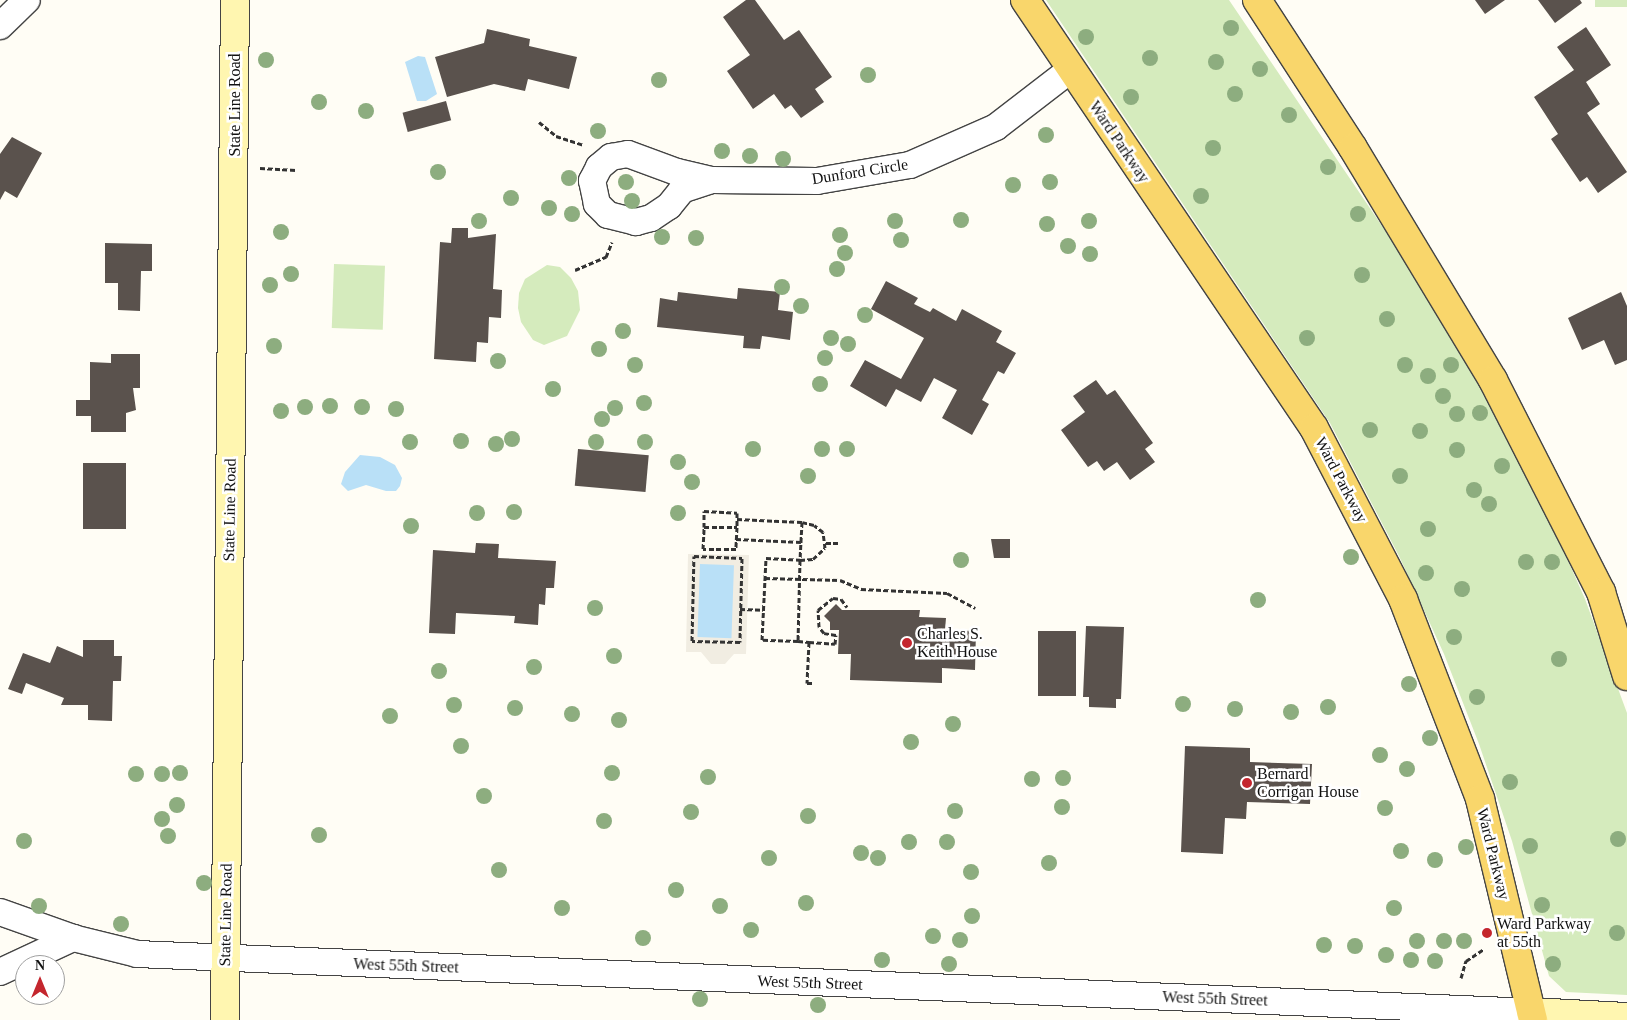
<!DOCTYPE html>
<style>
body{margin:0}
#map{position:relative;width:1627px;height:1020px;overflow:hidden;background:#fffdf5;font-family:"Times New Roman",serif}
div>[style]{position:absolute}
.green>*{inset:0;background:#d5ebbd;transform-origin:0 0}
.plaza>*{inset:0;background:#f1ede2}
.water>*{inset:0;background:#b9e0f7;transform-origin:0 0}
.building>*{inset:0;background:#5a524d;transform-origin:0 0}
.path>*{height:3px;margin-top:-1.5px;transform-origin:0;background:repeating-linear-gradient(90deg,#333 0 5px,transparent 0 7.5px)}
.roads{filter:drop-shadow(1px 0 #444) drop-shadow(-1px 0 #444) drop-shadow(0 1px #444) drop-shadow(0 -1px #444)}
.minor>*{height:26px;margin:-13px;padding:0 13px;transform-origin:13px;border-radius:13px;background:#fff}
.secondary>*{height:28px;margin:-14px;padding:0 14px;transform-origin:14px;border-radius:14px;background:#fff6b0}
.primary>*{height:28px;margin:-14px;padding:0 14px;transform-origin:14px;border-radius:14px;background:#f9d66b}
.trees>*{width:16px;height:16px;margin:-8px;border-radius:50%;background:#8dad7f}
.dots>*{width:14px;height:14px;translate:-50% -50%;box-sizing:border-box;border:2px solid #fff;border-radius:50%}
span{translate:-50% -50%;white-space:nowrap;text-align:center;line-height:1.15;-webkit-text-stroke:5px #fff;paint-order:stroke}
.street-label{font-size:16px;color:#111}
.poi-label{font-size:16px;color:#111}
.left{translate:0 -50%;text-align:left}
.north{position:absolute;left:15px;top:955px;width:50px;height:50px;box-sizing:border-box;background:#fff;border:1px solid #a0a0a0;border-radius:50%;rotate:0deg;font-size:14px;font-weight:700;line-height:20px;text-align:center;color:#111}
.north::after{content:'';display:block;margin:auto;width:18px;height:22px;background:#c4262e;clip-path:polygon(50% 0,100% 100%,50% 72%,0 100%)}
</style>
<div id="map">
<div class="green">
<i style="clip-path:polygon(1046px 0,1229px 0,1403px 257px,1467px 361px,1554px 529px,1585px 599px,1627px 713px,1627px 995px,1566px 992px,1549px 976px,1512px 841px,1479px 744px,1444px 654px,1399px 556px,1330px 423px)"></i>
<i style="left:1595px;top:0;width:32px;height:7px"></i>
<i style="left:334px;top:264px;width:51px;height:64px;rotate:2deg"></i>
<i style="clip-path:polygon(547px 265px,560px 267px,571px 278px,578px 291px,580px 310px,567px 336px,544px 345px,533px 340px,521px 322px,518px 308px,519px 293px,525px 279px)"></i>
</div>
<div class="plaza">
<i style="clip-path:polygon(688px 554px,749px 555px,746px 654px,734px 654px,725px 664px,711px 664px,701px 652px,686px 652px)"></i>
</div>
<div class="water">
<i style="clip-path:polygon(418px 56px,425px 57px,437px 94px,426px 101px,417px 101px,405px 62px)"></i>
<i style="clip-path:polygon(360px 455px,380px 457px,395px 465px,402px 478px,400px 486px,396px 491px,386px 491px,366px 485px,348px 491px,341px 484px,345px 472px)"></i>
<i style="left:700px;top:564px;width:34px;height:73px;rotate:2deg"></i>
</div>
<div class="building">
<i style="clip-path:polygon(746px 0,755px 0,784px 40px,799px 30px,832px 77px,815px 89px,824px 102px,801px 118px,791px 105px,785px 109px,774px 94px,753px 109px,727px 71px,750px 55px,723px 17px)"></i>
<i style="clip-path:polygon(1475px 0,1505px 0,1485px 14px)"></i>
<i style="clip-path:polygon(1538px 0,1580px 0,1582px 3px,1555px 23px)"></i>
<i style="clip-path:polygon(1586px 27px,1611px 65px,1586px 82px,1600px 104px,1587px 113px,1627px 172px,1598px 193px,1587px 177px,1580px 182px,1551px 139px,1558px 134px,1534px 97px,1574px 70px,1557px 47px)"></i>
<i style="clip-path:polygon(487px 29px,530px 39px,529px 46px,577px 57px,569px 89px,528px 79px,525px 91px,494px 84px,447px 97px,435px 57px,484px 43px)"></i>
<i style="left:446px;top:101px;width:20px;height:45px;rotate:75deg"></i>
<i style="clip-path:polygon(12px 137px,42px 153px,17px 198px,5px 191px,0 200px,0 154px)"></i>
<i style="clip-path:polygon(452px 228px,468px 228px,468px 238px,496px 234px,493px 289px,502px 290px,501px 318px,489px 317px,488px 343px,477px 342px,476px 362px,434px 359px,440px 242px,451px 243px)"></i>
<i style="clip-path:polygon(105px 243px,152px 244px,152px 271px,141px 271px,140px 311px,118px 310px,118px 283px,105px 283px)"></i>
<i style="clip-path:polygon(886px 281px,918px 298px,914px 304px,930px 312px,933px 308px,956px 321px,962px 309px,1002px 331px,996px 342px,1016px 353px,1004px 374px,998px 371px,982px 400px,989px 404px,972px 435px,942px 418px,957px 390px,934px 378px,921px 402px,896px 389px,886px 407px,850px 386px,865px 360px,901px 379px,924px 338px,871px 309px)"></i>
<i style="clip-path:polygon(738px 288px,780px 292px,778px 310px,793px 312px,790px 340px,762px 336px,760px 349px,743px 348px,744px 336px,657px 327px,660px 298px,677px 301px,678px 292px,737px 299px)"></i>
<i style="clip-path:polygon(1621px 292px,1627px 306px,1627px 360px,1615px 365px,1604px 340px,1582px 350px,1568px 318px)"></i>
<i style="clip-path:polygon(111px 354px,140px 354px,140px 388px,133px 388px,136px 410px,126px 413px,126px 432px,91px 432px,91px 416px,76px 416px,76px 400px,90px 400px,90px 362px,111px 363px)"></i>
<i style="clip-path:polygon(1096px 380px,1107px 395px,1115px 390px,1153px 443px,1145px 449px,1155px 462px,1130px 480px,1117px 462px,1104px 471px,1097px 461px,1088px 467px,1061px 430px,1085px 412px,1073px 396px)"></i>
<i style="left:578px;top:449px;width:71px;height:37px;rotate:5deg"></i>
<i style="left:83px;top:463px;width:43px;height:66px"></i>
<i style="clip-path:polygon(991px 539px,1010px 539px,1010px 558px,994px 558px)"></i>
<i style="clip-path:polygon(476px 543px,499px 544px,498px 558px,556px 561px,554px 588px,546px 588px,545px 605px,539px 604px,538px 625px,514px 623px,515px 616px,456px 613px,455px 634px,429px 633px,433px 550px,475px 553px)"></i>
<i style="clip-path:polygon(836px 604px,842px 610px,920px 610px,919px 617px,946px 618px,945px 630px,976px 631px,975px 670px,942px 668px,942px 683px,850px 680px,851px 654px,838px 654px,839px 630px,830px 630px,830px 622px,824px 616px)"></i>
<i style="clip-path:polygon(1086px 626px,1124px 627px,1121px 699px,1116px 699px,1116px 708px,1089px 707px,1089px 697px,1083px 697px)"></i>
<i style="left:1038px;top:631px;width:38px;height:65px"></i>
<i style="clip-path:polygon(83px 640px,114px 640px,114px 656px,122px 656px,121px 681px,113px 681px,112px 721px,88px 720px,88px 705px,61px 705px,64px 698px,26px 683px,22px 694px,8px 689px,23px 653px,50px 663px,57px 646px,83px 657px)"></i>
<i style="clip-path:polygon(1185px 746px,1250px 748px,1250px 762px,1312px 764px,1310px 804px,1247px 802px,1246px 819px,1225px 818px,1223px 854px,1181px 852px)"></i>
</div>
<div class="path">
<i style="left:539px;top:122px;width:22px;rotate:39deg"></i>
<i style="left:556px;top:136px;width:28px;rotate:18deg"></i>
<i style="left:260px;top:168px;width:36px;rotate:3deg"></i>
<i style="left:575px;top:270px;width:34px;rotate:-23deg"></i>
<i style="left:606px;top:257px;width:16px;rotate:-68deg"></i>
<i style="left:737px;top:519px;width:65px;rotate:2.6deg"></i>
<i style="left:802px;top:522px;width:38px;rotate:93deg"></i>
<i style="left:800px;top:560px;width:81px;rotate:91.4deg"></i>
<i style="left:798px;top:641px;width:36px;rotate:-178deg"></i>
<i style="left:762px;top:640px;width:82px;rotate:-87.2deg"></i>
<i style="left:766px;top:558px;width:34px;rotate:3deg"></i>
<i style="left:800px;top:560px;width:13px;rotate:-4deg"></i>
<i style="left:813px;top:559px;width:16px;rotate:-43deg"></i>
<i style="left:825px;top:548px;width:16px;rotate:-97deg"></i>
<i style="left:823px;top:532px;width:11px;rotate:-142deg"></i>
<i style="left:814px;top:525px;width:12px;rotate:-166deg"></i>
<i style="left:704px;top:527px;width:33px"></i>
<i style="left:737px;top:527px;width:22px;rotate:93deg"></i>
<i style="left:736px;top:549px;width:33px;rotate:180deg"></i>
<i style="left:703px;top:549px;width:22px;rotate:-87deg"></i>
<i style="left:704px;top:527px;width:16px;rotate:-90deg"></i>
<i style="left:704px;top:511px;width:33px;rotate:3deg"></i>
<i style="left:737px;top:513px;width:14px;rotate:90deg"></i>
<i style="left:736px;top:539px;width:65px;rotate:2.6deg"></i>
<i style="left:826px;top:543px;width:13px"></i>
<i style="left:694px;top:556px;width:48px;rotate:2.4deg"></i>
<i style="left:742px;top:558px;width:84px;rotate:91.4deg"></i>
<i style="left:740px;top:642px;width:48px;rotate:-178.8deg"></i>
<i style="left:692px;top:641px;width:85px;rotate:-88.7deg"></i>
<i style="left:765px;top:578px;width:75px;rotate:1.5deg"></i>
<i style="left:840px;top:580px;width:23px;rotate:23deg"></i>
<i style="left:861px;top:589px;width:86px;rotate:2.7deg"></i>
<i style="left:947px;top:593px;width:32px;rotate:28deg"></i>
<i style="left:740px;top:609px;width:23px;rotate:2deg"></i>
<i style="left:798px;top:641px;width:11px;rotate:5deg"></i>
<i style="left:809px;top:642px;width:41px;rotate:92.8deg"></i>
<i style="left:807px;top:683px;width:7px"></i>
<i style="left:809px;top:642px;width:26px;rotate:4deg"></i>
<i style="left:835px;top:644px;width:9px;rotate:-84deg"></i>
<i style="left:836px;top:635px;width:12px;rotate:-171deg"></i>
<i style="left:824px;top:633px;width:8px;rotate:-130deg"></i>
<i style="left:819px;top:627px;width:17px;rotate:-93deg"></i>
<i style="left:818px;top:610px;width:19px;rotate:-39deg"></i>
<i style="left:833px;top:598px;width:8px;rotate:7deg"></i>
<i style="left:841px;top:599px;width:10px;rotate:53deg"></i>
<i style="left:1461px;top:978px;width:18px;rotate:-74deg"></i>
<i style="left:1466px;top:961px;width:22px;rotate:-34deg"></i>
</div>
<div class="roads">
<div class="minor">
<i style="left:0;top:26px;width:37px;rotate:-44deg"></i>
<i style="left:712px;top:180px;width:32px;rotate:162deg"></i>
<i style="left:682px;top:190px;width:21px;rotate:129deg"></i>
<i style="left:669px;top:206px;width:22px;rotate:146deg"></i>
<i style="left:651px;top:218px;width:16px;rotate:165deg"></i>
<i style="left:636px;top:222px;width:29px;rotate:-166deg"></i>
<i style="left:608px;top:215px;width:16px;rotate:-135deg"></i>
<i style="left:597px;top:204px;width:24px;rotate:-102deg"></i>
<i style="left:592px;top:181px;width:16px;rotate:-63deg"></i>
<i style="left:599px;top:167px;width:16px;rotate:-40deg"></i>
<i style="left:611px;top:157px;width:17px;rotate:-10deg"></i>
<i style="left:628px;top:154px;width:52px;rotate:20.2deg"></i>
<i style="left:677px;top:172px;width:36px;rotate:13deg"></i>
<i style="left:712px;top:180px;width:105px;rotate:0.5deg"></i>
<i style="left:817px;top:181px;width:94px;rotate:-9.8deg"></i>
<i style="left:910px;top:165px;width:94px;rotate:-23.8deg"></i>
<i style="left:996px;top:127px;width:93px;rotate:-37.6deg"></i>
<i style="left:0;top:912px;width:77px;rotate:19.6deg"></i>
<i style="left:73px;top:938px;width:66px;rotate:14deg"></i>
<i style="left:137px;top:954px;width:1395px;rotate:2.38deg"></i>
<i style="left:0;top:972px;width:81px;rotate:-25deg"></i>
</div>
<div class="secondary">
<i style="left:1531px;top:1012px;width:96px;rotate:3deg"></i>
<i style="left:225px;top:1020px;width:1020px;rotate:-89.44deg"></i>
</div>
<div class="primary">
<i style="left:1025px;top:0;width:516px;rotate:55.97deg"></i>
<i style="left:1314px;top:428px;width:193px;rotate:62.5deg"></i>
<i style="left:1403px;top:599px;width:214px;rotate:68.9deg"></i>
<i style="left:1480px;top:799px;width:227px;rotate:76.5deg"></i>
<i style="left:1257px;top:0;width:176px;rotate:57deg"></i>
<i style="left:1353px;top:148px;width:271px;rotate:58.9deg"></i>
<i style="left:1493px;top:380px;width:238px;rotate:63deg"></i>
<i style="left:1601px;top:592px;width:88px;rotate:72.8deg"></i>
</div>
</div>
<div class="trees">
<i style="left:1231px;top:28px"></i>
<i style="left:1086px;top:37px"></i>
<i style="left:1150px;top:58px"></i>
<i style="left:266px;top:60px"></i>
<i style="left:1216px;top:62px"></i>
<i style="left:1260px;top:69px"></i>
<i style="left:868px;top:75px"></i>
<i style="left:659px;top:80px"></i>
<i style="left:1235px;top:94px"></i>
<i style="left:1131px;top:97px"></i>
<i style="left:319px;top:102px"></i>
<i style="left:366px;top:111px"></i>
<i style="left:1289px;top:115px"></i>
<i style="left:598px;top:131px"></i>
<i style="left:1046px;top:135px"></i>
<i style="left:1213px;top:148px"></i>
<i style="left:722px;top:151px"></i>
<i style="left:750px;top:156px"></i>
<i style="left:783px;top:159px"></i>
<i style="left:1328px;top:167px"></i>
<i style="left:438px;top:172px"></i>
<i style="left:569px;top:178px"></i>
<i style="left:626px;top:182px"></i>
<i style="left:1050px;top:182px"></i>
<i style="left:1013px;top:185px"></i>
<i style="left:1201px;top:196px"></i>
<i style="left:511px;top:198px"></i>
<i style="left:632px;top:201px"></i>
<i style="left:549px;top:208px"></i>
<i style="left:572px;top:214px"></i>
<i style="left:1358px;top:214px"></i>
<i style="left:961px;top:220px"></i>
<i style="left:479px;top:221px"></i>
<i style="left:895px;top:221px"></i>
<i style="left:1089px;top:221px"></i>
<i style="left:1047px;top:224px"></i>
<i style="left:281px;top:232px"></i>
<i style="left:840px;top:235px"></i>
<i style="left:662px;top:237px"></i>
<i style="left:696px;top:238px"></i>
<i style="left:901px;top:240px"></i>
<i style="left:1068px;top:246px"></i>
<i style="left:845px;top:253px"></i>
<i style="left:1090px;top:254px"></i>
<i style="left:837px;top:269px"></i>
<i style="left:291px;top:274px"></i>
<i style="left:1362px;top:275px"></i>
<i style="left:270px;top:285px"></i>
<i style="left:782px;top:287px"></i>
<i style="left:801px;top:306px"></i>
<i style="left:865px;top:315px"></i>
<i style="left:1387px;top:319px"></i>
<i style="left:623px;top:331px"></i>
<i style="left:831px;top:338px"></i>
<i style="left:1307px;top:338px"></i>
<i style="left:848px;top:344px"></i>
<i style="left:274px;top:346px"></i>
<i style="left:599px;top:349px"></i>
<i style="left:825px;top:358px"></i>
<i style="left:498px;top:361px"></i>
<i style="left:635px;top:365px"></i>
<i style="left:1405px;top:365px"></i>
<i style="left:1451px;top:365px"></i>
<i style="left:1428px;top:376px"></i>
<i style="left:820px;top:384px"></i>
<i style="left:553px;top:389px"></i>
<i style="left:1443px;top:396px"></i>
<i style="left:644px;top:403px"></i>
<i style="left:330px;top:406px"></i>
<i style="left:305px;top:407px"></i>
<i style="left:362px;top:407px"></i>
<i style="left:615px;top:408px"></i>
<i style="left:396px;top:409px"></i>
<i style="left:281px;top:411px"></i>
<i style="left:1480px;top:413px"></i>
<i style="left:1457px;top:414px"></i>
<i style="left:602px;top:419px"></i>
<i style="left:1370px;top:430px"></i>
<i style="left:1420px;top:431px"></i>
<i style="left:512px;top:439px"></i>
<i style="left:461px;top:441px"></i>
<i style="left:410px;top:442px"></i>
<i style="left:596px;top:442px"></i>
<i style="left:645px;top:442px"></i>
<i style="left:496px;top:444px"></i>
<i style="left:753px;top:449px"></i>
<i style="left:822px;top:449px"></i>
<i style="left:847px;top:449px"></i>
<i style="left:1457px;top:450px"></i>
<i style="left:678px;top:462px"></i>
<i style="left:1502px;top:466px"></i>
<i style="left:808px;top:476px"></i>
<i style="left:1400px;top:476px"></i>
<i style="left:692px;top:482px"></i>
<i style="left:1474px;top:490px"></i>
<i style="left:1489px;top:504px"></i>
<i style="left:514px;top:512px"></i>
<i style="left:477px;top:513px"></i>
<i style="left:678px;top:513px"></i>
<i style="left:411px;top:526px"></i>
<i style="left:1428px;top:529px"></i>
<i style="left:1351px;top:557px"></i>
<i style="left:961px;top:560px"></i>
<i style="left:1526px;top:562px"></i>
<i style="left:1552px;top:562px"></i>
<i style="left:1426px;top:573px"></i>
<i style="left:1462px;top:589px"></i>
<i style="left:1258px;top:600px"></i>
<i style="left:595px;top:608px"></i>
<i style="left:1454px;top:637px"></i>
<i style="left:614px;top:656px"></i>
<i style="left:1559px;top:659px"></i>
<i style="left:534px;top:667px"></i>
<i style="left:439px;top:671px"></i>
<i style="left:1409px;top:684px"></i>
<i style="left:1477px;top:697px"></i>
<i style="left:1183px;top:704px"></i>
<i style="left:454px;top:705px"></i>
<i style="left:1328px;top:707px"></i>
<i style="left:515px;top:708px"></i>
<i style="left:1235px;top:709px"></i>
<i style="left:1291px;top:712px"></i>
<i style="left:572px;top:714px"></i>
<i style="left:390px;top:716px"></i>
<i style="left:619px;top:720px"></i>
<i style="left:953px;top:724px"></i>
<i style="left:1430px;top:738px"></i>
<i style="left:911px;top:742px"></i>
<i style="left:461px;top:746px"></i>
<i style="left:1380px;top:755px"></i>
<i style="left:1407px;top:769px"></i>
<i style="left:180px;top:773px"></i>
<i style="left:612px;top:773px"></i>
<i style="left:136px;top:774px"></i>
<i style="left:162px;top:774px"></i>
<i style="left:708px;top:777px"></i>
<i style="left:1063px;top:778px"></i>
<i style="left:1032px;top:779px"></i>
<i style="left:1510px;top:782px"></i>
<i style="left:484px;top:796px"></i>
<i style="left:177px;top:805px"></i>
<i style="left:1062px;top:807px"></i>
<i style="left:1385px;top:808px"></i>
<i style="left:955px;top:811px"></i>
<i style="left:691px;top:812px"></i>
<i style="left:808px;top:816px"></i>
<i style="left:162px;top:819px"></i>
<i style="left:604px;top:821px"></i>
<i style="left:319px;top:835px"></i>
<i style="left:168px;top:836px"></i>
<i style="left:1618px;top:839px"></i>
<i style="left:24px;top:841px"></i>
<i style="left:909px;top:842px"></i>
<i style="left:947px;top:842px"></i>
<i style="left:1530px;top:846px"></i>
<i style="left:1466px;top:847px"></i>
<i style="left:1401px;top:851px"></i>
<i style="left:861px;top:853px"></i>
<i style="left:769px;top:858px"></i>
<i style="left:878px;top:858px"></i>
<i style="left:1435px;top:860px"></i>
<i style="left:1049px;top:863px"></i>
<i style="left:499px;top:870px"></i>
<i style="left:971px;top:872px"></i>
<i style="left:204px;top:883px"></i>
<i style="left:676px;top:890px"></i>
<i style="left:806px;top:903px"></i>
<i style="left:1542px;top:905px"></i>
<i style="left:39px;top:906px"></i>
<i style="left:720px;top:906px"></i>
<i style="left:562px;top:908px"></i>
<i style="left:1394px;top:908px"></i>
<i style="left:972px;top:916px"></i>
<i style="left:121px;top:924px"></i>
<i style="left:751px;top:930px"></i>
<i style="left:1617px;top:933px"></i>
<i style="left:933px;top:936px"></i>
<i style="left:643px;top:938px"></i>
<i style="left:960px;top:940px"></i>
<i style="left:1417px;top:941px"></i>
<i style="left:1444px;top:941px"></i>
<i style="left:1464px;top:941px"></i>
<i style="left:1324px;top:945px"></i>
<i style="left:1355px;top:946px"></i>
<i style="left:1386px;top:955px"></i>
<i style="left:882px;top:960px"></i>
<i style="left:1411px;top:960px"></i>
<i style="left:1435px;top:961px"></i>
<i style="left:949px;top:964px"></i>
<i style="left:1553px;top:964px"></i>
<i style="left:700px;top:999px"></i>
<i style="left:818px;top:1005px"></i>
</div>
<div class="dots">
<i style="left:907px;top:643px;background:#c4262e"></i>
<i style="left:1247px;top:783px;background:#c4262e"></i>
<i style="left:1487px;top:933px;background:#c4262e"></i>
</div>
<div class="street-label">
<span style="left:235px;top:105px;rotate:-90deg">State Line Road</span>
<span style="left:1119px;top:142px;rotate:56deg">Ward Parkway</span>
<span style="left:860px;top:172px;rotate:-9deg">Dunford Circle</span>
<span style="left:1341px;top:480px;rotate:62deg">Ward Parkway</span>
<span style="left:230px;top:510px;rotate:-89deg">State Line Road</span>
<span style="left:1493px;top:854px;rotate:76deg">Ward Parkway</span>
<span style="left:226px;top:915px;rotate:-89deg">State Line Road</span>
<span style="left:406px;top:966px;rotate:2deg">West 55th Street</span>
<span style="left:810px;top:983px;rotate:2deg">West 55th Street</span>
<span style="left:1215px;top:999px;rotate:2deg">West 55th Street</span>
</div>
<div class="poi-label">
<span class="left" style="left:917px;top:643px">Charles S.<br>Keith House</span>
<span class="left" style="left:1257px;top:783px">Bernard<br>Corrigan House</span>
<span class="left" style="left:1497px;top:933px">Ward Parkway<br>at 55th</span>
</div>
<div class="north">N</div>
</div>
